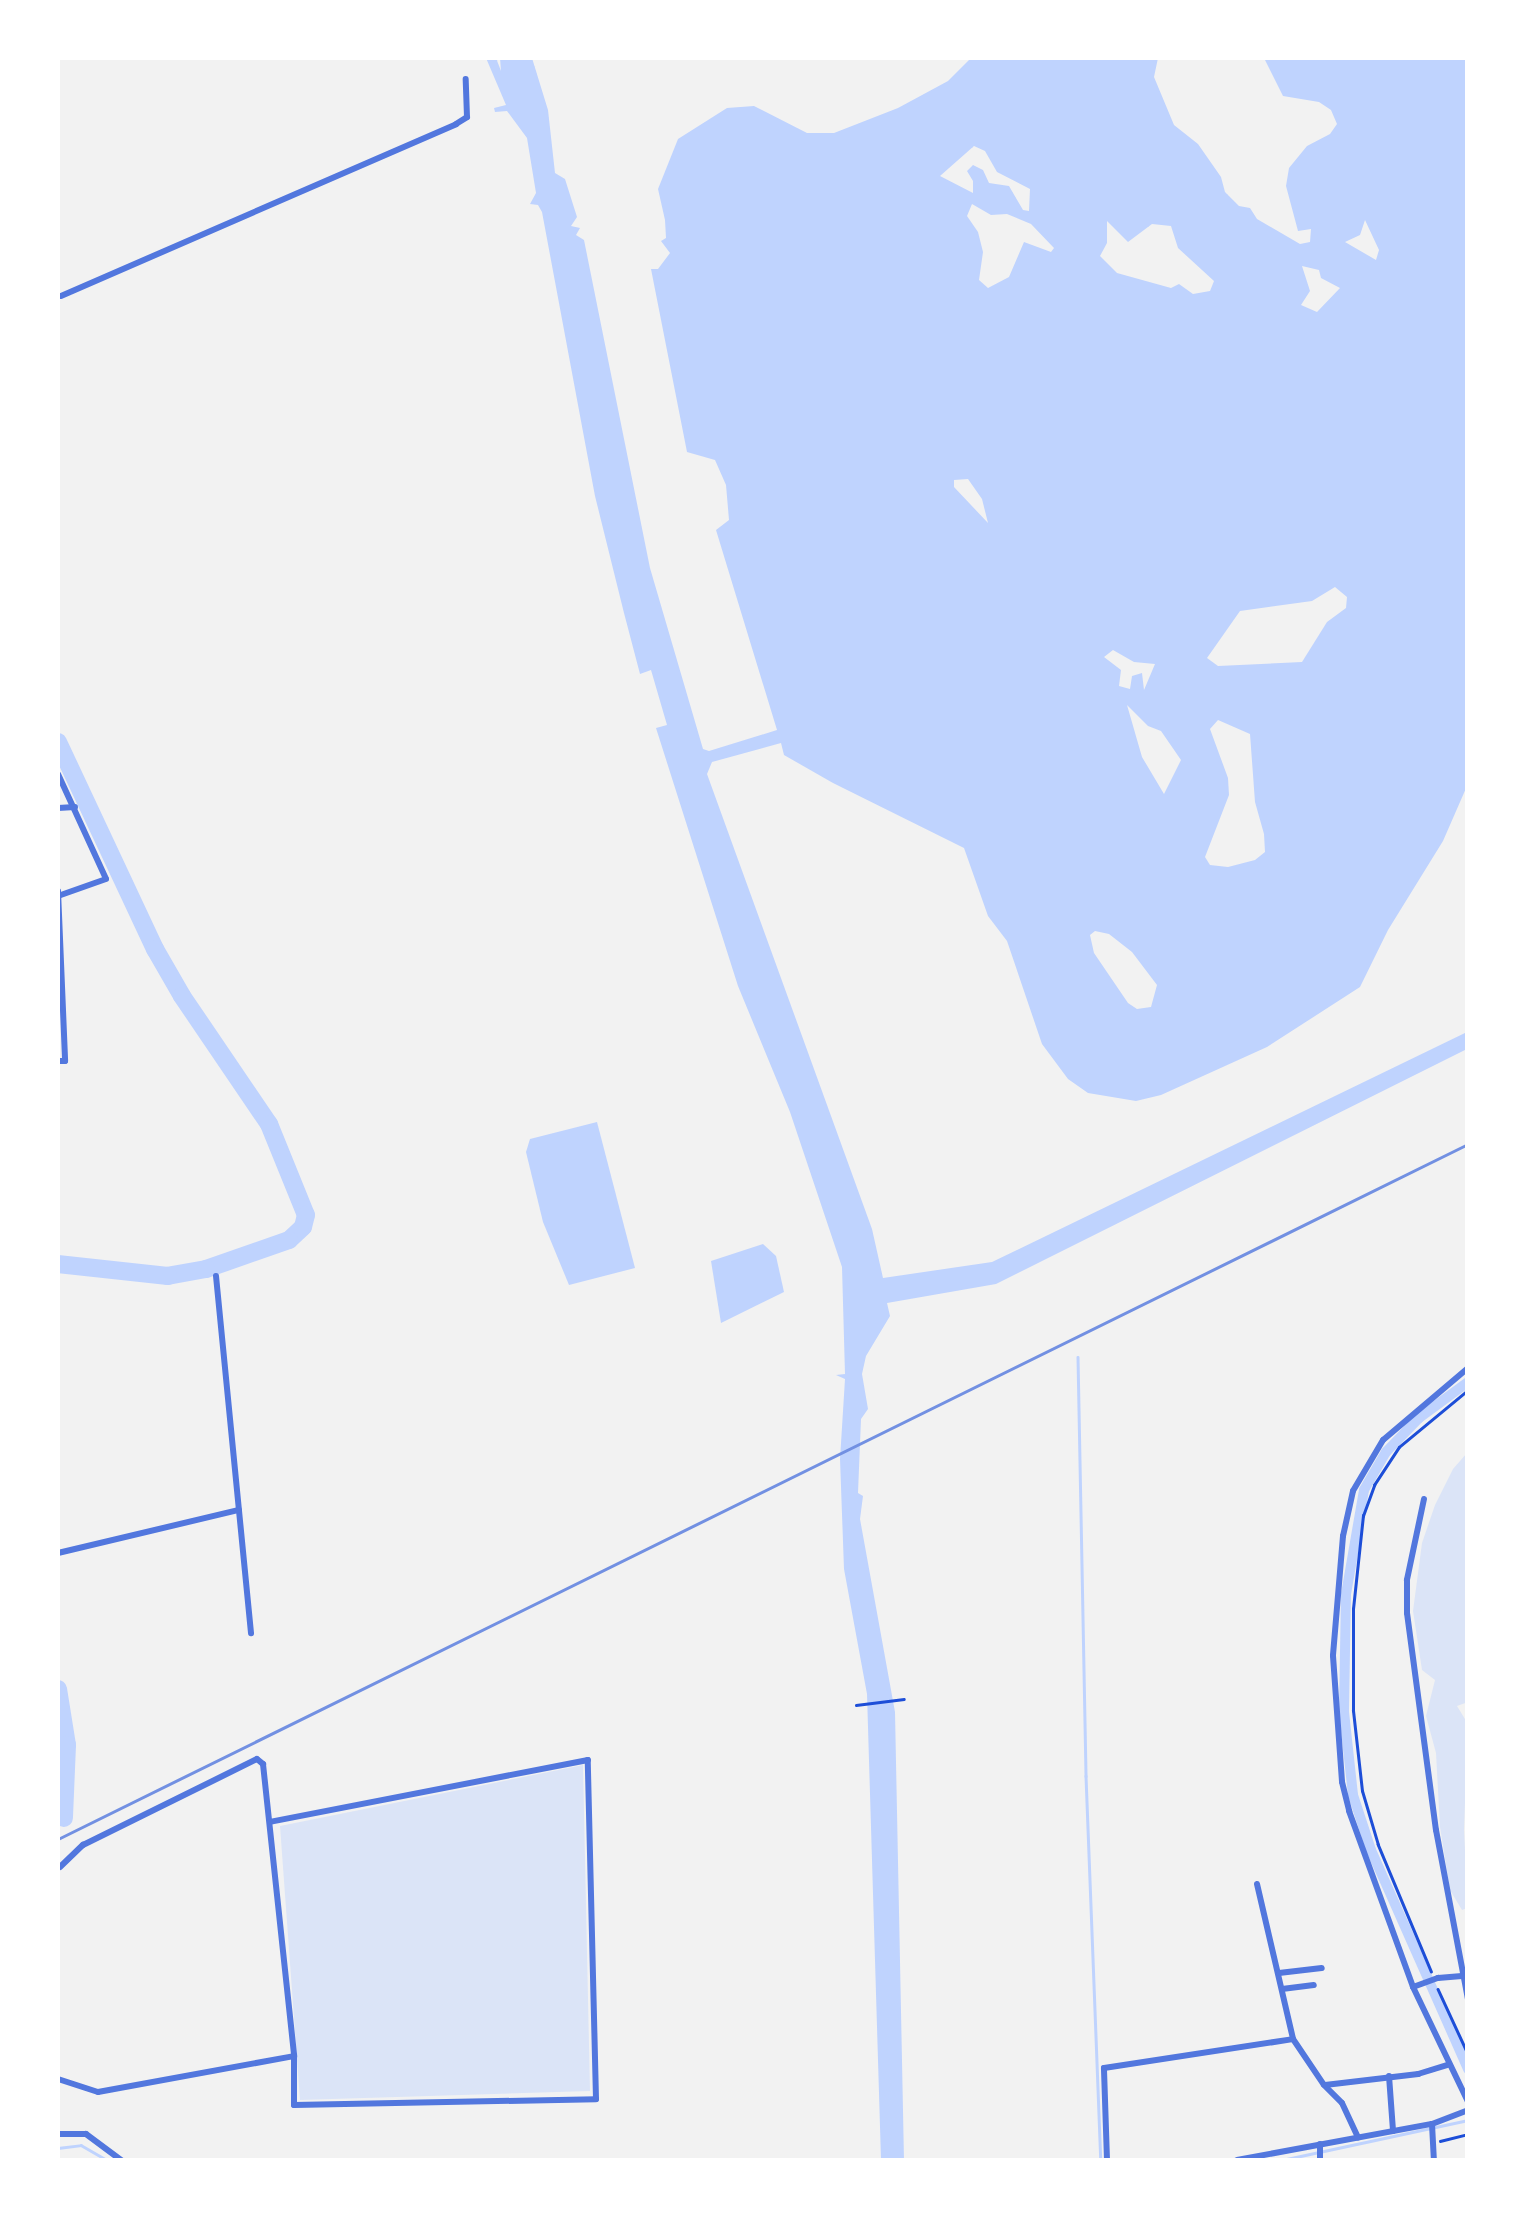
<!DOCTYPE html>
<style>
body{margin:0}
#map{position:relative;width:1525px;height:2218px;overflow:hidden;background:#f2f2f2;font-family:Roboto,sans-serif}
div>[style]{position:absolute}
.green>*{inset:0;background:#dbe4f7}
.water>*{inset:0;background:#bfd3fe}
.stream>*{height:2.5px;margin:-1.25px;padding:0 1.25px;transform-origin:1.25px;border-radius:1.25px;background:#bfd3fe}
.canal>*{height:10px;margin:-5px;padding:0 5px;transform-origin:5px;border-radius:5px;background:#bfd3fe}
.river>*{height:18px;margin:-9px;padding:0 9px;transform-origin:9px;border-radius:9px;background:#bfd3fe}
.path>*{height:2.5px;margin:-1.25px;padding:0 1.25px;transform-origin:1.25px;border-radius:1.25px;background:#1d4ed8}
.minor>*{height:6px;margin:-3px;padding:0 3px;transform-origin:3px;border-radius:3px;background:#5277de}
.rail>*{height:2.5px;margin:-1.25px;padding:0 1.25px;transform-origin:1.25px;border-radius:1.25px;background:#7290e2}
span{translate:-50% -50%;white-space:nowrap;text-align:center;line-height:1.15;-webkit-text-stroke:8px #fff;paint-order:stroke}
.frame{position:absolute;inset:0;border:60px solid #fff;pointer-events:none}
</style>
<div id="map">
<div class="green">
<i style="clip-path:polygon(1467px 1453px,1468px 1702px,1457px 1706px,1468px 1724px,1464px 1830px,1468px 1908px,1462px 1910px,1450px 1890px,1440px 1827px,1436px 1753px,1426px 1716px,1435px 1680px,1422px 1670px,1413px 1611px,1422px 1543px,1435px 1505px,1453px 1469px)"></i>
<i style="clip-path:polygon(583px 1765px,590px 2091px,300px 2100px,280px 1826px)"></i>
</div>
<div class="water">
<i style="clip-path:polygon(evenodd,486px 58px,496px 58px,501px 71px,500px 58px,532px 58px,548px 110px,555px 173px,565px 179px,577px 217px,571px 226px,580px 228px,576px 235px,584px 240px,650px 568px,703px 749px,709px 751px,777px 730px,716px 530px,729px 520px,726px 485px,715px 460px,687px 452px,651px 269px,658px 269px,670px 253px,661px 241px,666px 238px,665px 220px,658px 189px,678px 139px,727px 108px,754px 106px,807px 133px,834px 133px,898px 108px,948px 81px,971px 58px,1158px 58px,1154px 77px,1174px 125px,1198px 144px,1221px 177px,1225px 192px,1239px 206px,1250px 208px,1257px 219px,1300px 244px,1310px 242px,1311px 229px,1298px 231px,1286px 186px,1289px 168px,1307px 146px,1330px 134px,1337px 124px,1331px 110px,1319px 102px,1283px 96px,1264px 58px,1467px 58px,1467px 786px,1443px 841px,1388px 930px,1360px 987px,1267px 1047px,1161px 1095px,1136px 1101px,1088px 1093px,1068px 1079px,1042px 1044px,1007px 941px,988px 916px,964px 848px,833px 783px,784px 755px,781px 743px,712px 762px,707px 774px,872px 1229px,883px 1278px,992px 1262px,1467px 1032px,1467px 1049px,996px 1284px,887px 1303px,890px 1316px,866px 1356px,862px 1374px,868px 1409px,861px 1419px,858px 1493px,863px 1496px,860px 1519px,895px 1712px,904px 2160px,881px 2160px,867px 1694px,844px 1569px,840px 1459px,845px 1379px,836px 1375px,845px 1374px,842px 1267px,790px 1112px,738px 986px,656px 728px,667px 725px,651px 670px,640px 674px,624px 613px,595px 496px,542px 212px,538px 205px,530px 204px,536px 193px,527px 138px,507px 111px,495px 112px,494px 108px,506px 105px,486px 58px,974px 146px,985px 151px,997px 172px,1030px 189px,1029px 211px,1023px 210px,1009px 186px,989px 183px,983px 170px,973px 165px,967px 171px,973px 181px,973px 193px,940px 176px,974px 146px,486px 58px,972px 204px,991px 215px,1007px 214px,1031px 224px,1054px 248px,1051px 252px,1024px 242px,1009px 277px,988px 288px,979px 280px,983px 252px,978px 232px,967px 216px,972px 204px,486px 58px,1365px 220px,1379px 250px,1376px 260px,1345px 242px,1360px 235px,1365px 220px,486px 58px,1107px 221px,1128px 242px,1152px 224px,1171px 226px,1178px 248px,1214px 281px,1210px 291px,1193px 294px,1179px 284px,1171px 288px,1117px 273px,1100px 256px,1107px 243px,1107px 221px,486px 58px,1302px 266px,1319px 270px,1321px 278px,1340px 288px,1317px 312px,1301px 305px,1310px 291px,1302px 266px,486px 58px,968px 479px,982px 499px,988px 523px,954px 487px,954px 480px,968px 479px,486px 58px,1335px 587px,1347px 597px,1346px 608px,1327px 622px,1302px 662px,1218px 666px,1207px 658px,1240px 611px,1312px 601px,1335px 587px,486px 58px,1113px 650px,1134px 662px,1155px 664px,1144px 690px,1142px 673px,1132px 676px,1130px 689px,1119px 686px,1121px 670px,1104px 657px,1113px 650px,486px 58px,1127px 705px,1148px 726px,1161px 731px,1181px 760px,1164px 794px,1142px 757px,1127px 705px,486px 58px,1218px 720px,1250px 734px,1255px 802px,1264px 834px,1265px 852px,1255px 860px,1228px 867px,1210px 865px,1205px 857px,1229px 795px,1228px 778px,1210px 729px,1218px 720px,486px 58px,1095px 931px,1109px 934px,1132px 952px,1157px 985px,1151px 1007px,1137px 1009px,1128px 1003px,1094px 953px,1090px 935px,1095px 931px)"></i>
<i style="clip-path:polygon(597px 1122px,635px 1268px,569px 1285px,543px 1222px,526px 1152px,530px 1139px)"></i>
<i style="clip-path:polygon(763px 1244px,776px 1256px,784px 1292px,721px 1323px,711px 1261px)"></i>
</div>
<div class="stream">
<i style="left:1078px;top:1357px;width:419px;rotate:88.9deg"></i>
<i style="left:1086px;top:1776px;width:384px;rotate:87.8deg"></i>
<i style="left:58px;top:2148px;width:23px;rotate:-7deg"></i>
<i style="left:81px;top:2145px;width:30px;rotate:30deg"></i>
<i style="left:1282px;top:2160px;width:190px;rotate:-12.1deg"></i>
</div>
<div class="canal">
<i style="left:1468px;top:1382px;width:61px;rotate:143.7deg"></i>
<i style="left:1419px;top:1418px;width:47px;rotate:134.1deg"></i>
<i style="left:1386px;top:1452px;width:44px;rotate:120.1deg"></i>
<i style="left:1364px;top:1490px;width:106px;rotate:99.8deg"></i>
<i style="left:1346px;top:1594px;width:118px;rotate:91deg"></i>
<i style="left:1344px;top:1712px;width:83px;rotate:83.8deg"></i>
<i style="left:1353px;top:1795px;width:58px;rotate:71.9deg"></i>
<i style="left:1371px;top:1850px;width:240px;rotate:66.1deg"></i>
</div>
<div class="river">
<i style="left:58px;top:742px;width:229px;rotate:64.9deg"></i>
<i style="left:155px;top:949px;width:54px;rotate:60.1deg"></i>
<i style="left:182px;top:996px;width:155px;rotate:55.8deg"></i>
<i style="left:269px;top:1124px;width:98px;rotate:67.9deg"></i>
<i style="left:306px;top:1215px;width:12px;rotate:104deg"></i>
<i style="left:303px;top:1227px;width:19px;rotate:137deg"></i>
<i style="left:289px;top:1240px;width:88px;rotate:160.7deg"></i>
<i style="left:206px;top:1269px;width:39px;rotate:170deg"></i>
<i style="left:168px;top:1276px;width:111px;rotate:-173.8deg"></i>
<i style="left:58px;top:1689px;width:57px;rotate:80.9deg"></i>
<i style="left:67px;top:1745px;width:73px;rotate:92.4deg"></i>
</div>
<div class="path">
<i style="left:856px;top:1705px;width:48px;rotate:-7.1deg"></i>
<i style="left:1431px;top:1972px;width:138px;rotate:-112.7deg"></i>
<i style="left:1378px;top:1845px;width:56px;rotate:-106.5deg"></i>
<i style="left:1362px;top:1791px;width:81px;rotate:-96.4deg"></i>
<i style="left:1353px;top:1711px;width:102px;rotate:-90deg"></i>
<i style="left:1353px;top:1609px;width:94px;rotate:-83.9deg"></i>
<i style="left:1363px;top:1516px;width:33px;rotate:-70deg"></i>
<i style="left:1374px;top:1485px;width:45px;rotate:-56.7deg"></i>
<i style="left:1399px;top:1447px;width:89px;rotate:-39.6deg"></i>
<i style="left:1438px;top:1989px;width:72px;rotate:65.2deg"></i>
<i style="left:1440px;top:2141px;width:29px;rotate:-14deg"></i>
</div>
<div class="minor">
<i style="left:61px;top:296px;width:431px;rotate:-23.5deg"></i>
<i style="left:456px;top:124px;width:13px;rotate:-32deg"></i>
<i style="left:467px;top:117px;width:38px;rotate:-92deg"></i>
<i style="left:58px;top:774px;width:115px;rotate:65.4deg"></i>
<i style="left:106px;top:879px;width:51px;rotate:160.5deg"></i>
<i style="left:58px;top:808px;width:17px;rotate:-3deg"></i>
<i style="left:58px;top:891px;width:170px;rotate:87.6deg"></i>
<i style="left:65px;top:1061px;width:7px;rotate:180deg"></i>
<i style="left:216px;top:1276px;width:359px;rotate:84.4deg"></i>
<i style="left:1468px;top:1368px;width:111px;rotate:139.7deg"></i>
<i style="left:1383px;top:1440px;width:59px;rotate:120.5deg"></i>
<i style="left:1353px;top:1491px;width:46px;rotate:102.5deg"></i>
<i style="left:1343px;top:1536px;width:120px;rotate:94.8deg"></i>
<i style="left:1333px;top:1656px;width:126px;rotate:85.9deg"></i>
<i style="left:1342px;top:1782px;width:30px;rotate:76deg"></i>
<i style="left:1349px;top:1811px;width:187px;rotate:70deg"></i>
<i style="left:1413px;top:1987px;width:127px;rotate:64.4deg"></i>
<i style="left:1424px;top:1499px;width:83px;rotate:101.9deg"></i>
<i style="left:1407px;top:1580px;width:33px;rotate:90deg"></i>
<i style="left:1407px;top:1613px;width:219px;rotate:82.4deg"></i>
<i style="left:1436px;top:1830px;width:172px;rotate:79.3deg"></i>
<i style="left:58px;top:1553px;width:186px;rotate:-13.4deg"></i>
<i style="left:60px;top:1867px;width:32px;rotate:-44deg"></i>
<i style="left:83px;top:1845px;width:194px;rotate:-26.3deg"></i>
<i style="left:257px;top:1759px;width:8px;rotate:40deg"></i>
<i style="left:263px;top:1764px;width:294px;rotate:83.9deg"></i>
<i style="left:294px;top:2056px;width:49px;rotate:90deg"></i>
<i style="left:294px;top:2105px;width:302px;rotate:-1.1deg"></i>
<i style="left:596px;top:2099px;width:339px;rotate:-91.4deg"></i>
<i style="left:588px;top:1760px;width:324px;rotate:169deg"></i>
<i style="left:1257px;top:1884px;width:159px;rotate:76.9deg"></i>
<i style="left:1293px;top:2039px;width:55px;rotate:56deg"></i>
<i style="left:1324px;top:2085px;width:25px;rotate:45deg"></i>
<i style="left:1342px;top:2103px;width:38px;rotate:65deg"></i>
<i style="left:1279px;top:1973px;width:43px;rotate:-6.6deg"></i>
<i style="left:1413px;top:1987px;width:27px;rotate:-20deg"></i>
<i style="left:1438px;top:1978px;width:24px;rotate:-5deg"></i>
<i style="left:1282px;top:1989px;width:32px;rotate:-7deg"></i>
<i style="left:1389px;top:2076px;width:55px;rotate:85.8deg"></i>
<i style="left:58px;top:2079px;width:42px;rotate:18deg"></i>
<i style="left:98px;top:2092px;width:199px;rotate:-10.4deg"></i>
<i style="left:1325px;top:2085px;width:94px;rotate:-6.7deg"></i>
<i style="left:1418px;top:2074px;width:31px;rotate:-17deg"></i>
<i style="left:1432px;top:2124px;width:36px;rotate:87deg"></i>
<i style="left:58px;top:2134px;width:28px"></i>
<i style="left:86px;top:2134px;width:44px;rotate:36.6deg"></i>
<i style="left:1107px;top:2160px;width:92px;rotate:-91.9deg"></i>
<i style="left:1104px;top:2068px;width:191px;rotate:-8.7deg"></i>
<i style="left:1237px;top:2160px;width:198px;rotate:-10.5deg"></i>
<i style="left:1432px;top:2124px;width:39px;rotate:-21deg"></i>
<i style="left:1320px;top:2160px;width:16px;rotate:-90deg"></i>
</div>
<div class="rail">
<i style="left:58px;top:1839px;width:1572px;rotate:-26.24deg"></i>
</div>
<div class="frame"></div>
</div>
